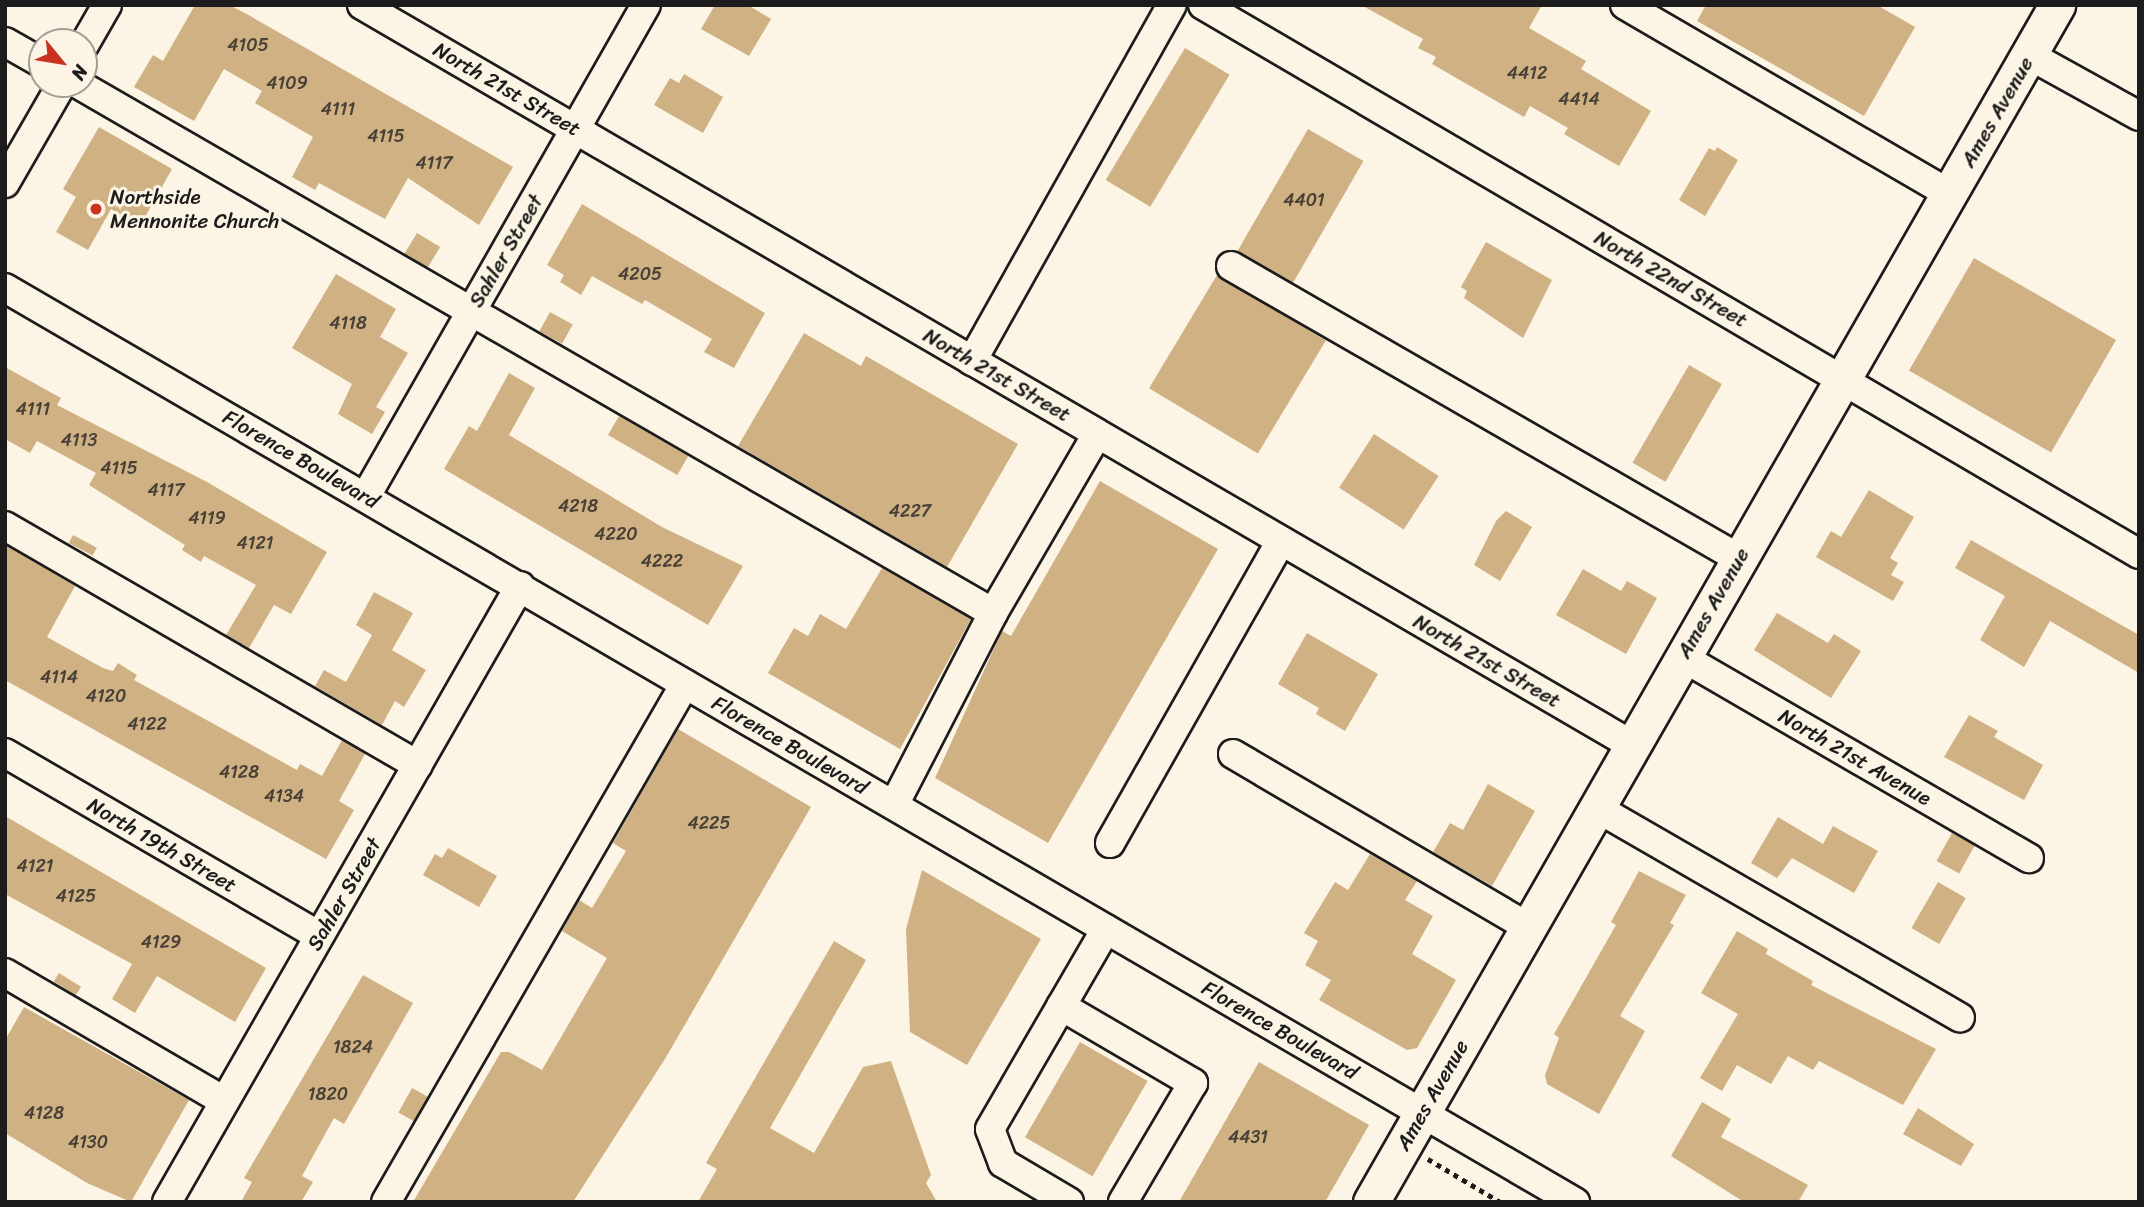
<!DOCTYPE html>
<style>
body{margin:0}
#map{position:relative;width:2144px;height:1207px;overflow:hidden;background:#fcf5e5;font-family:Sriracha,sans-serif}
div>[style]{position:absolute}
.building>*{inset:0;background:#cfb183;transform-origin:0 0}
.path>*{height:4.5px;margin-top:-2.25px;transform-origin:0;background:repeating-linear-gradient(90deg,#1c1c1c 0 5px,transparent 0 10px)}
.roads{filter:drop-shadow(2px 0 #1c1c1c) drop-shadow(-2px 0 #1c1c1c) drop-shadow(0 2px #1c1c1c) drop-shadow(0 -2px #1c1c1c)}
.minor>*{height:28px;margin:-14px;padding:0 14px;transform-origin:14px;border-radius:14px;background:#fcf5e5}
.major>*{height:35px;margin:-17.5px;padding:0 17.5px;transform-origin:17.5px;border-radius:17.5px;background:#fcf5e5}
.dots>*{width:19px;height:19px;translate:-50% -50%;box-sizing:border-box;border:4px solid #fcf5e5;border-radius:50%}
span{translate:-50% -50%;white-space:nowrap;text-align:center;line-height:1.15;-webkit-text-stroke:6px #fcf5e5;paint-order:stroke}
.number-label{font-size:18px;color:#494136}
.number-label span{-webkit-text-stroke-width:0}
.street-label{font-size:21px;color:#1c1c1c}
.poi-label{font-size:21px;color:#1c1c1c}
.left{translate:0 -50%;text-align:left}
.frame{position:absolute;inset:0;border:7px solid #1c1c1c;pointer-events:none}
.north{position:absolute;left:28px;top:28px;width:70px;height:70px;box-sizing:border-box;background:#fcf5e5;border:2px solid #a29e95;border-radius:50%;rotate:120deg;font-size:19px;font-weight:700;line-height:28px;text-align:center;color:#1c1c1c}
.north::after{content:'';display:block;margin:auto;width:24px;height:32px;background:#c8321e;clip-path:polygon(50% 0,100% 100%,50% 72%,0 100%)}
</style>
<div id="map">
<div class="building">
<i style="clip-path:polygon(195px 5px,229px 5px,245px 13px,513px 167px,479px 225px,408px 178px,385px 219px,319px 183px,315px 190px,292px 177px,313px 137px,255px 103px,262px 91px,224px 69px,194px 121px,134px 87px,153px 55px,163px 61px)"></i>
<i style="clip-path:polygon(715px 5px,748px 5px,771px 19px,749px 56px,701px 29px)"></i>
<i style="clip-path:polygon(1361px 5px,1542px 5px,1529px 28px,1586px 61px,1581px 69px,1651px 111px,1619px 166px,1564px 134px,1568px 128px,1530px 106px,1524px 117px,1432px 64px,1436px 57px,1418px 48px,1423px 39px)"></i>
<i style="clip-path:polygon(1706px 5px,1877px 5px,1915px 27px,1864px 116px,1697px 21px)"></i>
<i style="left:1185px;top:48px;width:52px;height:154px;rotate:31deg"></i>
<i style="clip-path:polygon(684px 74px,723px 97px,703px 133px,654px 105px,670px 78px,679px 83px)"></i>
<i style="clip-path:polygon(99px 127px,172px 169px,140px 226px,111px 209px,88px 250px,56px 232px,76px 197px,63px 189px)"></i>
<i style="left:1308px;top:129px;width:64px;height:141px;rotate:30deg"></i>
<i style="clip-path:polygon(1717px 147px,1738px 160px,1705px 216px,1679px 200px,1709px 148px,1715px 151px)"></i>
<i style="clip-path:polygon(582px 204px,765px 313px,734px 368px,704px 352px,712px 339px,645px 300px,642px 304px,592px 276px,581px 295px,560px 282px,564px 275px,547px 265px)"></i>
<i style="left:417px;top:233px;width:27px;height:24px;rotate:31deg"></i>
<i style="clip-path:polygon(1486px 242px,1552px 280px,1523px 338px,1464px 298px,1467px 291px,1461px 287px)"></i>
<i style="left:1974px;top:258px;width:164px;height:130px;rotate:30deg"></i>
<i style="clip-path:polygon(336px 274px,396px 309px,380px 337px,408px 353px,376px 407px,385px 412px,372px 434px,338px 414px,352px 384px,292px 348px)"></i>
<i style="left:1217px;top:275px;width:127px;height:132px;rotate:31deg"></i>
<i style="left:550px;top:312px;width:26px;height:22px;rotate:29deg"></i>
<i style="clip-path:polygon(804px 333px,861px 366px,866px 356px,1018px 444px,947px 567px,738px 446px)"></i>
<i style="left:1689px;top:365px;width:38px;height:113px;rotate:30deg"></i>
<i style="clip-path:polygon(5px 367px,61px 398px,57px 405px,207px 482px,327px 552px,291px 614px,274px 605px,249px 648px,226px 635px,256px 585px,204px 556px,201px 562px,182px 550px,185px 545px,89px 485px,96px 473px,37px 441px,30px 453px,5px 439px)"></i>
<i style="clip-path:polygon(509px 373px,535px 388px,509px 435px,662px 527px,743px 566px,708px 625px,444px 469px,469px 426px,477px 431px)"></i>
<i style="left:619px;top:416px;width:80px;height:22px;rotate:30deg"></i>
<i style="left:1374px;top:434px;width:77px;height:64px;rotate:33deg"></i>
<i style="clip-path:polygon(1100px 481px,1218px 549px,1048px 843px,935px 778px,1002px 631px,1011px 636px)"></i>
<i style="clip-path:polygon(1869px 490px,1914px 517px,1890px 558px,1898px 563px,1891px 575px,1904px 582px,1893px 601px,1816px 557px,1831px 531px,1841px 537px)"></i>
<i style="clip-path:polygon(1506px 511px,1532px 527px,1500px 581px,1474px 565px,1496px 521px)"></i>
<i style="left:73px;top:535px;width:27px;height:9px;rotate:28deg"></i>
<i style="clip-path:polygon(1971px 540px,2139px 635px,2139px 673px,2050px 621px,2024px 667px,1980px 640px,2005px 596px,1955px 568px)"></i>
<i style="clip-path:polygon(7px 546px,75px 586px,47px 637px,103px 668px,113px 671px,118px 663px,137px 675px,134px 680px,297px 770px,300px 764px,322px 776px,342px 740px,365px 754px,339px 801px,354px 810px,326px 859px,5px 680px)"></i>
<i style="clip-path:polygon(882px 568px,971px 619px,900px 749px,768px 673px,794px 628px,808px 636px,820px 614px,846px 629px)"></i>
<i style="clip-path:polygon(1583px 569px,1621px 591px,1627px 581px,1657px 598px,1626px 654px,1556px 615px)"></i>
<i style="clip-path:polygon(374px 592px,413px 613px,392px 650px,426px 670px,404px 707px,395px 701px,382px 725px,315px 686px,324px 670px,346px 682px,372px 635px,356px 625px)"></i>
<i style="clip-path:polygon(1777px 613px,1828px 643px,1834px 634px,1861px 651px,1831px 698px,1754px 650px)"></i>
<i style="clip-path:polygon(1307px 633px,1378px 674px,1345px 731px,1316px 714px,1319px 708px,1278px 684px)"></i>
<i style="clip-path:polygon(1969px 715px,1998px 731px,1994px 737px,2043px 765px,2024px 800px,1944px 757px)"></i>
<i style="clip-path:polygon(678px 729px,811px 807px,665px 1059px,573px 1202px,413px 1202px,501px 1052px,509px 1052px,542px 1070px,607px 958px,562px 931px,579px 900px,592px 908px,626px 851px,613px 843px)"></i>
<i style="clip-path:polygon(1488px 784px,1535px 811px,1492px 886px,1433px 852px,1450px 823px,1463px 830px)"></i>
<i style="clip-path:polygon(5px 816px,266px 968px,235px 1022px,157px 976px,135px 1013px,112px 999px,132px 964px,5px 894px)"></i>
<i style="clip-path:polygon(1778px 817px,1823px 844px,1833px 826px,1878px 851px,1854px 893px,1792px 858px,1777px 878px,1751px 863px)"></i>
<i style="left:1952px;top:833px;width:26px;height:32px;rotate:29deg"></i>
<i style="clip-path:polygon(448px 848px,497px 876px,479px 907px,423px 875px,435px 854px,442px 858px)"></i>
<i style="clip-path:polygon(1370px 854px,1417px 881px,1405px 900px,1433px 916px,1412px 954px,1456px 980px,1417px 1048px,1407px 1050px,1319px 1000px,1331px 980px,1305px 965px,1318px 941px,1304px 933px,1335px 882px,1348px 890px)"></i>
<i style="clip-path:polygon(922px 870px,1041px 939px,967px 1065px,910px 1032px,906px 929px)"></i>
<i style="clip-path:polygon(1639px 871px,1686px 895px,1670px 923px,1674px 925px,1620px 1016px,1645px 1031px,1599px 1114px,1547px 1084px,1545px 1075px,1559px 1038px,1554px 1034px,1616px 925px,1611px 922px)"></i>
<i style="left:1938px;top:882px;width:32px;height:53px;rotate:30deg"></i>
<i style="clip-path:polygon(1737px 931px,1768px 949px,1766px 954px,1813px 981px,1811px 985px,1936px 1049px,1903px 1105px,1819px 1061px,1813px 1070px,1788px 1056px,1771px 1084px,1737px 1065px,1722px 1091px,1700px 1078px,1738px 1014px,1701px 993px)"></i>
<i style="clip-path:polygon(834px 941px,866px 960px,770px 1128px,814px 1153px,863px 1067px,891px 1061px,931px 1175px,926px 1183px,937px 1202px,698px 1202px,717px 1169px,706px 1163px)"></i>
<i style="left:59px;top:973px;width:26px;height:10px;rotate:32deg"></i>
<i style="clip-path:polygon(363px 975px,413px 1003px,344px 1124px,334px 1118px,302px 1176px,313px 1182px,301px 1202px,241px 1202px,252px 1182px,244px 1178px)"></i>
<i style="clip-path:polygon(24px 1007px,189px 1100px,131px 1202px,87px 1183px,5px 1133px,5px 1040px)"></i>
<i style="left:1080px;top:1042px;width:78px;height:110px;rotate:30deg"></i>
<i style="clip-path:polygon(1259px 1062px,1369px 1125px,1325px 1202px,1179px 1202px)"></i>
<i style="left:412px;top:1088px;width:18px;height:28px;rotate:29deg"></i>
<i style="clip-path:polygon(1702px 1102px,1731px 1119px,1721px 1137px,1808px 1185px,1798px 1202px,1744px 1202px,1671px 1156px)"></i>
<i style="clip-path:polygon(1918px 1108px,1974px 1144px,1961px 1166px,1903px 1134px)"></i>
</div>
<div class="path">
<i style="left:1428px;top:1159px;width:84px;rotate:30.8deg"></i>
</div>
<div class="roads">
<div class="minor">
<i style="left:362px;top:5px;width:1470px;rotate:30.23deg"></i>
<i style="left:1203px;top:5px;width:1085px;rotate:30.39deg"></i>
<i style="left:1625px;top:5px;width:376px;rotate:30.2deg"></i>
<i style="left:5px;top:42px;width:43px;rotate:29.6deg"></i>
<i style="left:84px;top:45px;width:46px;rotate:-60.1deg"></i>
<i style="left:2029px;top:55px;width:126px;rotate:29deg"></i>
<i style="left:78px;top:84px;width:1057px;rotate:30.03deg"></i>
<i style="left:5px;top:183px;width:114px;rotate:-60.1deg"></i>
<i style="left:1231px;top:266px;width:585px;rotate:29.94deg"></i>
<i style="left:5px;top:288px;width:1817px;rotate:30.21deg"></i>
<i style="left:972px;top:361px;width:408px;rotate:-60.7deg"></i>
<i style="left:366px;top:496px;width:565px;rotate:-60.31deg"></i>
<i style="left:5px;top:526px;width:477px;rotate:30.1deg"></i>
<i style="left:1682px;top:657px;width:401px;rotate:30.1deg"></i>
<i style="left:5px;top:753px;width:363px;rotate:30.2deg"></i>
<i style="left:1233px;top:754px;width:342px;rotate:30.4deg"></i>
<i style="left:894px;top:805px;width:216px;rotate:-62.7deg"></i>
<i style="left:993px;top:613px;width:207px;rotate:-59.8deg"></i>
<i style="left:1597px;top:808px;width:419px;rotate:30deg"></i>
<i style="left:1110px;top:843px;width:347px;rotate:-60.5deg"></i>
<i style="left:5px;top:973px;width:254px;rotate:30.3deg"></i>
<i style="left:1061px;top:1006px;width:153px;rotate:30.3deg"></i>
<i style="left:1193px;top:1083px;width:138px;rotate:120.5deg"></i>
<i style="left:167px;top:1202px;width:710px;rotate:-60.19deg"></i>
<i style="left:386px;top:1202px;width:598px;rotate:-60.01deg"></i>
<i style="left:1069px;top:1202px;width:77px;rotate:-149.4deg"></i>
<i style="left:1003px;top:1163px;width:36px;rotate:-111deg"></i>
<i style="left:990px;top:1129px;width:231px;rotate:-59.9deg"></i>
</div>
<div class="major">
<i style="left:1371px;top:1202px;width:1380px;rotate:-60.18deg"></i>
</div>
</div>
<div class="dots">
<i style="left:96px;top:209px;background:#c8321e"></i>
</div>
<div class="number-label">
<span style="left:248px;top:45px">4105</span>
<span style="left:1527px;top:73px">4412</span>
<span style="left:287px;top:83px">4109</span>
<span style="left:1579px;top:99px">4414</span>
<span style="left:338px;top:109px">4111</span>
<span style="left:386px;top:136px">4115</span>
<span style="left:434px;top:163px">4117</span>
<span style="left:1304px;top:200px">4401</span>
<span style="left:640px;top:274px">4205</span>
<span style="left:348px;top:323px">4118</span>
<span style="left:33px;top:409px">4111</span>
<span style="left:79px;top:440px">4113</span>
<span style="left:119px;top:468px">4115</span>
<span style="left:166px;top:490px">4117</span>
<span style="left:578px;top:506px">4218</span>
<span style="left:910px;top:511px">4227</span>
<span style="left:207px;top:518px">4119</span>
<span style="left:616px;top:534px">4220</span>
<span style="left:255px;top:543px">4121</span>
<span style="left:662px;top:561px">4222</span>
<span style="left:59px;top:677px">4114</span>
<span style="left:106px;top:696px">4120</span>
<span style="left:147px;top:724px">4122</span>
<span style="left:239px;top:772px">4128</span>
<span style="left:284px;top:796px">4134</span>
<span style="left:709px;top:823px">4225</span>
<span style="left:35px;top:866px">4121</span>
<span style="left:76px;top:896px">4125</span>
<span style="left:161px;top:942px">4129</span>
<span style="left:353px;top:1047px">1824</span>
<span style="left:328px;top:1094px">1820</span>
<span style="left:44px;top:1113px">4128</span>
<span style="left:1248px;top:1137px">4431</span>
<span style="left:88px;top:1142px">4130</span>
</div>
<div class="street-label">
<span style="left:507px;top:89px;rotate:30deg">North 21st Street</span>
<span style="left:1997px;top:112px;rotate:-60deg">Ames Avenue</span>
<span style="left:506px;top:251px;rotate:-60deg">Sahler Street</span>
<span style="left:1671px;top:279px;rotate:30deg">North 22nd Street</span>
<span style="left:997px;top:375px;rotate:30deg">North 21st Street</span>
<span style="left:301px;top:459px;rotate:30deg">Florence Boulevard</span>
<span style="left:1713px;top:603px;rotate:-60deg">Ames Avenue</span>
<span style="left:1487px;top:661px;rotate:30deg">North 21st Street</span>
<span style="left:790px;top:745px;rotate:30deg">Florence Boulevard</span>
<span style="left:1855px;top:757px;rotate:30deg">North 21st Avenue</span>
<span style="left:162px;top:845px;rotate:30deg">North 19th Street</span>
<span style="left:344px;top:894px;rotate:-60deg">Sahler Street</span>
<span style="left:1280px;top:1030px;rotate:30deg">Florence Boulevard</span>
<span style="left:1432px;top:1095px;rotate:-60deg">Ames Avenue</span>
</div>
<div class="poi-label">
<span class="left" style="left:110px;top:209px">Northside<br>Mennonite Church</span>
</div>
<div class="frame"></div>
<div class="north">N</div>
</div>
